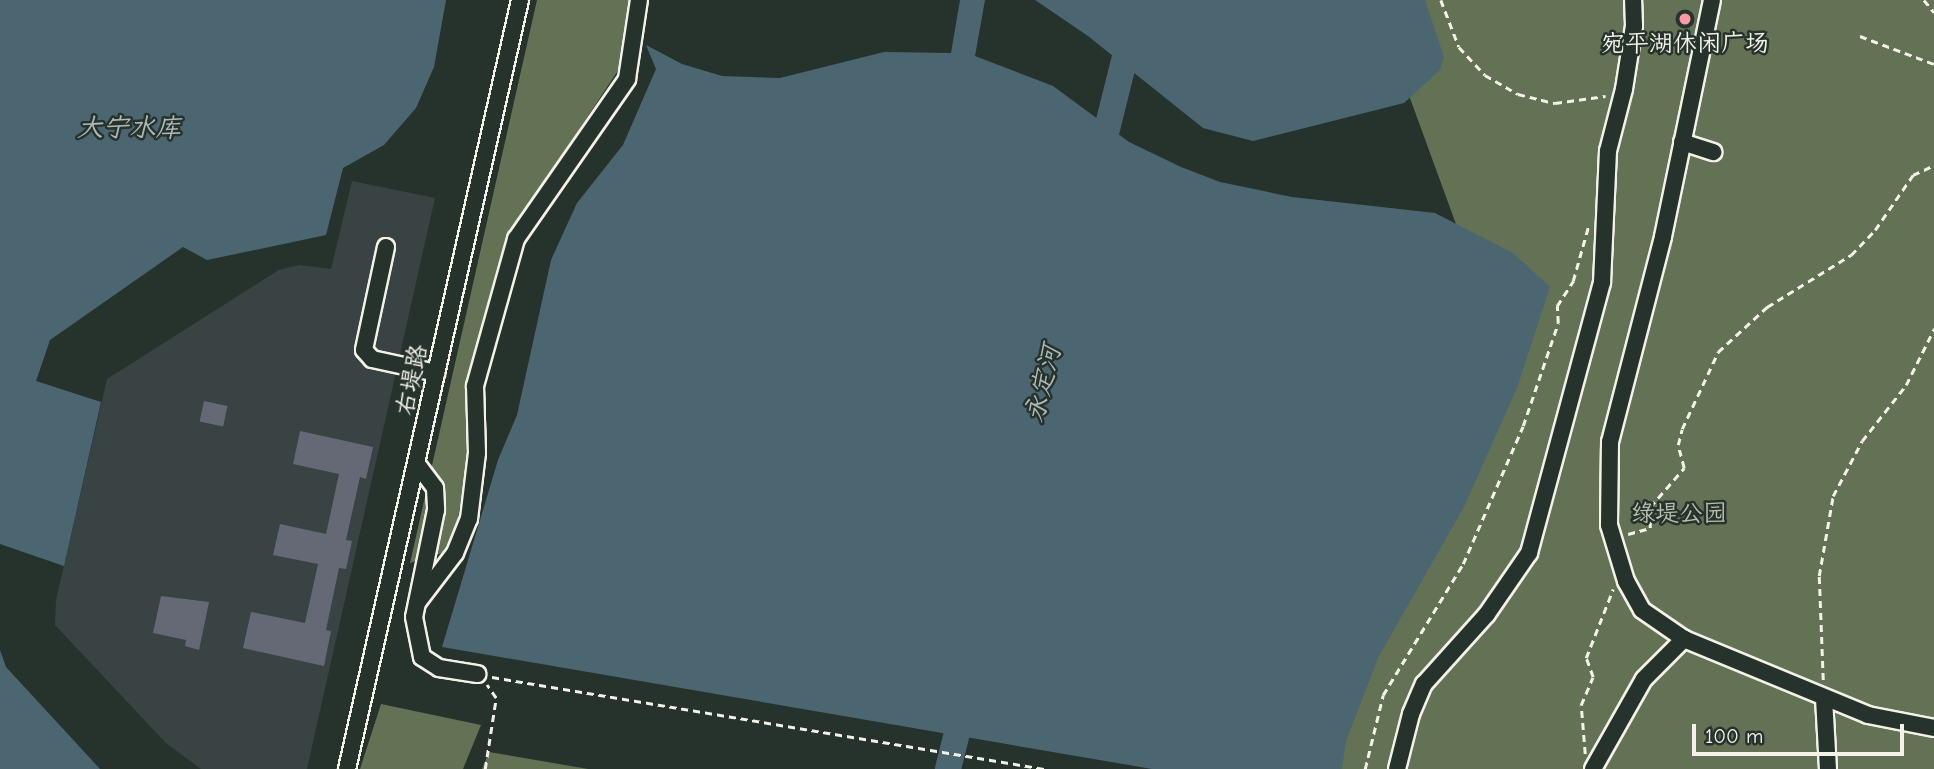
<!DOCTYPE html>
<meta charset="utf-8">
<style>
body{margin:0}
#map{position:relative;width:1934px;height:769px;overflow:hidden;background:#26332d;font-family:"Comic Neue","LXGW WenKai TC",sans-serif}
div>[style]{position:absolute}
.built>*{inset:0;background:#394343}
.green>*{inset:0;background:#637254}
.water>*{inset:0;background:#4c6671}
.river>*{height:26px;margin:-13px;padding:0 13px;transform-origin:13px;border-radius:13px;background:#4c6671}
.building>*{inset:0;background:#656976;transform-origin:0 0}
.path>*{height:2.5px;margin-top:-1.25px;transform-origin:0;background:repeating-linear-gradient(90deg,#f4f1e8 0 7px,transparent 0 12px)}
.roads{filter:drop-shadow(2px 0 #f4f1e8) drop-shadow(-2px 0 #f4f1e8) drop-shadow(0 2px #f4f1e8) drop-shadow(0 -2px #f4f1e8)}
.minor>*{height:16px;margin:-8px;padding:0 8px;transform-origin:8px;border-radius:8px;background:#26332d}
.dots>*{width:19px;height:19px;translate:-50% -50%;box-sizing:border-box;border:4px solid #26332d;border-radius:50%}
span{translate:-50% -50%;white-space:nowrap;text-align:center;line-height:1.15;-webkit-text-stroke:5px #26332d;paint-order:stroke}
.poi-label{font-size:24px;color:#f4f1e8}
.street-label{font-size:24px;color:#f4f1e8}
.park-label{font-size:24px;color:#babead}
.water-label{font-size:26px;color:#b1b9b8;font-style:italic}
.scale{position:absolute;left:1692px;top:724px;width:212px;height:32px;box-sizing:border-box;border:4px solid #f4f1e8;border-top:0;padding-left:9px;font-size:21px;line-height:24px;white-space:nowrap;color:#f4f1e8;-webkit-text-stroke:5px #26332d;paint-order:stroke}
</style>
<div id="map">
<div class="built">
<i style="clip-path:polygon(352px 181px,435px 198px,307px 769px,201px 769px,166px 743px,55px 625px,56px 600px,107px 379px,279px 270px,299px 265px,331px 269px)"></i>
</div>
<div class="green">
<i style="clip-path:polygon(537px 0,632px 0,619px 69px,509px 236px,456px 529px,442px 553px,410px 563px)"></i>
<i style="clip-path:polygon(1412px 0,1934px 0,1934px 769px,1325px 769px,1491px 320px,1399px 68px)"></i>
<i style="clip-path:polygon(381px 704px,481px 725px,463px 769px,360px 769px)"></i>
<i style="clip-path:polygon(489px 752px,588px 769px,482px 769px)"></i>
</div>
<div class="water">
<i style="clip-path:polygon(0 0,446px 0,434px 67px,416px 108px,384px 145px,343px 168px,326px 235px,207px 260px,183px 247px,50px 340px,36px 381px,101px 402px,64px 566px,0 544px)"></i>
<i style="clip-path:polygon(960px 0,985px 0,975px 56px,1053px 86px,1129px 142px,1181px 167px,1220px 182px,1292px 197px,1435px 213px,1513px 253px,1550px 287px,1517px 388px,1464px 507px,1379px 656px,1346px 741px,1342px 769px,1152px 769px,442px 647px,498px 460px,517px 415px,551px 260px,577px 203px,623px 145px,656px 69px,646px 45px,682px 64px,722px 76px,780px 78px,884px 52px,951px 53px)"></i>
<i style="clip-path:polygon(1035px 0,1425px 0,1444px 57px,1440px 70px,1404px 103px,1253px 141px,1203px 128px,1088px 36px)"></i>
<i style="clip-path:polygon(0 650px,6px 667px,100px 769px,0 769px)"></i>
</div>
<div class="river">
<i style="left:1099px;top:161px;width:166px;rotate:-76deg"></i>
<i style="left:948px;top:769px;width:70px;rotate:-76deg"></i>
</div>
<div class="building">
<i style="left:204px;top:401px;width:24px;height:21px;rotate:12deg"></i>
<i style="clip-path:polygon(300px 431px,373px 447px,366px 479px,360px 477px,346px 540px,352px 541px,346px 569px,339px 568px,326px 630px,331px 631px,324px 666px,243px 648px,251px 612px,305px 623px,318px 564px,273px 555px,280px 524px,326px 534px,339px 474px,293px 464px)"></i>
<i style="clip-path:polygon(161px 596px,209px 602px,199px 650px,185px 646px,186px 640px,153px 633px)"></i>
</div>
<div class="path">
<i style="left:1441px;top:0;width:50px;rotate:69deg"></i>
<i style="left:1459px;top:47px;width:38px;rotate:47deg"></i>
<i style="left:1485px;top:75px;width:38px;rotate:30deg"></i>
<i style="left:1518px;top:94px;width:38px;rotate:14deg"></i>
<i style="left:1555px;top:103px;width:51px;rotate:-7.8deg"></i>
<i style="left:1924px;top:0;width:16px;rotate:50deg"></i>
<i style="left:1860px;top:36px;width:79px;rotate:20.7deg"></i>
<i style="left:1628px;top:534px;width:23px;rotate:-15deg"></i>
<i style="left:1650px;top:528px;width:21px;rotate:-90deg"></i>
<i style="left:1650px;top:507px;width:52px;rotate:-48.9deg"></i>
<i style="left:1684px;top:468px;width:24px;rotate:-105deg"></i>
<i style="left:1678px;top:445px;width:16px;rotate:-76deg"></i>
<i style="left:1682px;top:429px;width:85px;rotate:-64.9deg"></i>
<i style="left:1718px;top:352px;width:67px;rotate:-42.6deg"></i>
<i style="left:1767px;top:307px;width:99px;rotate:-31.8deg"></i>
<i style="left:1851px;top:255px;width:35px;rotate:-46deg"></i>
<i style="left:1875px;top:230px;width:67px;rotate:-55.4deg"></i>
<i style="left:1913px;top:175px;width:23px;rotate:-25deg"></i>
<i style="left:492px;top:677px;width:561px;rotate:9.45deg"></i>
<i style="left:1823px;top:680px;width:104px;rotate:-92.2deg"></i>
<i style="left:1819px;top:576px;width:81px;rotate:-80.1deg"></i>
<i style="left:1833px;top:496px;width:62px;rotate:-62.2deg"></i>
<i style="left:1862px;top:441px;width:71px;rotate:-51.8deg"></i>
<i style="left:1906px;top:385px;width:63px;rotate:-63.4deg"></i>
<i style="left:1585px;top:754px;width:49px;rotate:-94.7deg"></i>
<i style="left:1581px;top:705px;width:30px;rotate:-67deg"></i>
<i style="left:1593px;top:677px;width:20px;rotate:-110deg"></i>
<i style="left:1586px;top:658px;width:74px;rotate:-68.6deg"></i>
<i style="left:485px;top:769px;width:72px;rotate:-81.2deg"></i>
<i style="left:496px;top:698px;width:16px;rotate:-125deg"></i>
<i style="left:1365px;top:769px;width:76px;rotate:-76.3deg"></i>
<i style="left:1383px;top:695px;width:153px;rotate:-58.6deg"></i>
<i style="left:1463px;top:564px;width:150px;rotate:-66.5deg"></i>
<i style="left:1523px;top:426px;width:109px;rotate:-71.2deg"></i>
<i style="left:1558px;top:323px;width:17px;rotate:-93deg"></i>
<i style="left:1557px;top:306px;width:30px;rotate:-57deg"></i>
<i style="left:1573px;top:281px;width:59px;rotate:-74.3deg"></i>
</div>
<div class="roads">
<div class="minor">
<i style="left:1712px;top:0;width:242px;rotate:101.7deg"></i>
<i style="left:1663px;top:237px;width:212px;rotate:104.5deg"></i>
<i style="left:1610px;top:442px;width:83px;rotate:90.7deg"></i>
<i style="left:1609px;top:525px;width:59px;rotate:73.1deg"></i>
<i style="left:1626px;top:581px;width:33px;rotate:61deg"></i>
<i style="left:1642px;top:610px;width:51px;rotate:34.6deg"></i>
<i style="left:1684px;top:639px;width:199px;rotate:22.4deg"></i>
<i style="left:1868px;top:715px;width:67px;rotate:11.1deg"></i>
<i style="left:1682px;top:142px;width:33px;rotate:18deg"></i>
<i style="left:386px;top:247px;width:105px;rotate:102.1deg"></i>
<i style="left:364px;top:350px;width:12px;rotate:48deg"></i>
<i style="left:372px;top:359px;width:66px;rotate:12.2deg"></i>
<i style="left:417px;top:464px;width:30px;rotate:53deg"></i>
<i style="left:435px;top:488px;width:22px;rotate:87deg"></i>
<i style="left:436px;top:510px;width:109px;rotate:101.6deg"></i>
<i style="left:414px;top:617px;width:41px;rotate:78.7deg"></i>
<i style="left:422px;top:657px;width:20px;rotate:33deg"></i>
<i style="left:439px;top:668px;width:39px;rotate:9deg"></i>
<i style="left:417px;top:603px;width:63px;rotate:-52.8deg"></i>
<i style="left:455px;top:553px;width:37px;rotate:-68deg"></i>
<i style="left:469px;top:519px;width:66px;rotate:-83.1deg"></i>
<i style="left:477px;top:453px;width:67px;rotate:-91.7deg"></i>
<i style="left:475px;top:386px;width:153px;rotate:-74.4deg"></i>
<i style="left:516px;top:239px;width:195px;rotate:-55.2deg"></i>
<i style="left:627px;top:79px;width:80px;rotate:-81.4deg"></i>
<i style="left:1824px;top:698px;width:71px;rotate:86.8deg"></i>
<i style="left:347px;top:769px;width:788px;rotate:-77.32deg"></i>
<i style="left:1397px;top:769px;width:57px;rotate:-75.7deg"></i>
<i style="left:1411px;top:714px;width:33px;rotate:-67deg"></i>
<i style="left:1424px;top:684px;width:94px;rotate:-48deg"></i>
<i style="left:1487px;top:614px;width:74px;rotate:-55.5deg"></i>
<i style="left:1529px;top:553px;width:280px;rotate:-74.9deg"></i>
<i style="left:1602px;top:283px;width:132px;rotate:-87.4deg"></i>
<i style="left:1608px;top:151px;width:64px;rotate:-75.5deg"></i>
<i style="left:1624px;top:89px;width:64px;rotate:-81deg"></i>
<i style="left:1634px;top:26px;width:26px;rotate:-92deg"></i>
<i style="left:1593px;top:769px;width:103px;rotate:-60.5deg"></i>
<i style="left:1644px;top:679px;width:57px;rotate:-45deg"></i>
</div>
</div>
<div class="dots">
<i style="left:1685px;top:19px;background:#ff9aa2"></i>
</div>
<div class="poi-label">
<span style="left:1685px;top:44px">宛平湖休闲广场</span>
</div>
<div class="street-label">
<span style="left:412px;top:380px;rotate:-78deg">右堤路</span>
</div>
<div class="park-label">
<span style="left:1679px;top:514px">绿堤公园</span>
</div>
<div class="water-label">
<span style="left:129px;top:129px">大宁水库</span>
<span style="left:1044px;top:384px;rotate:-76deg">永定河</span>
</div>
<div class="scale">100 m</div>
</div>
